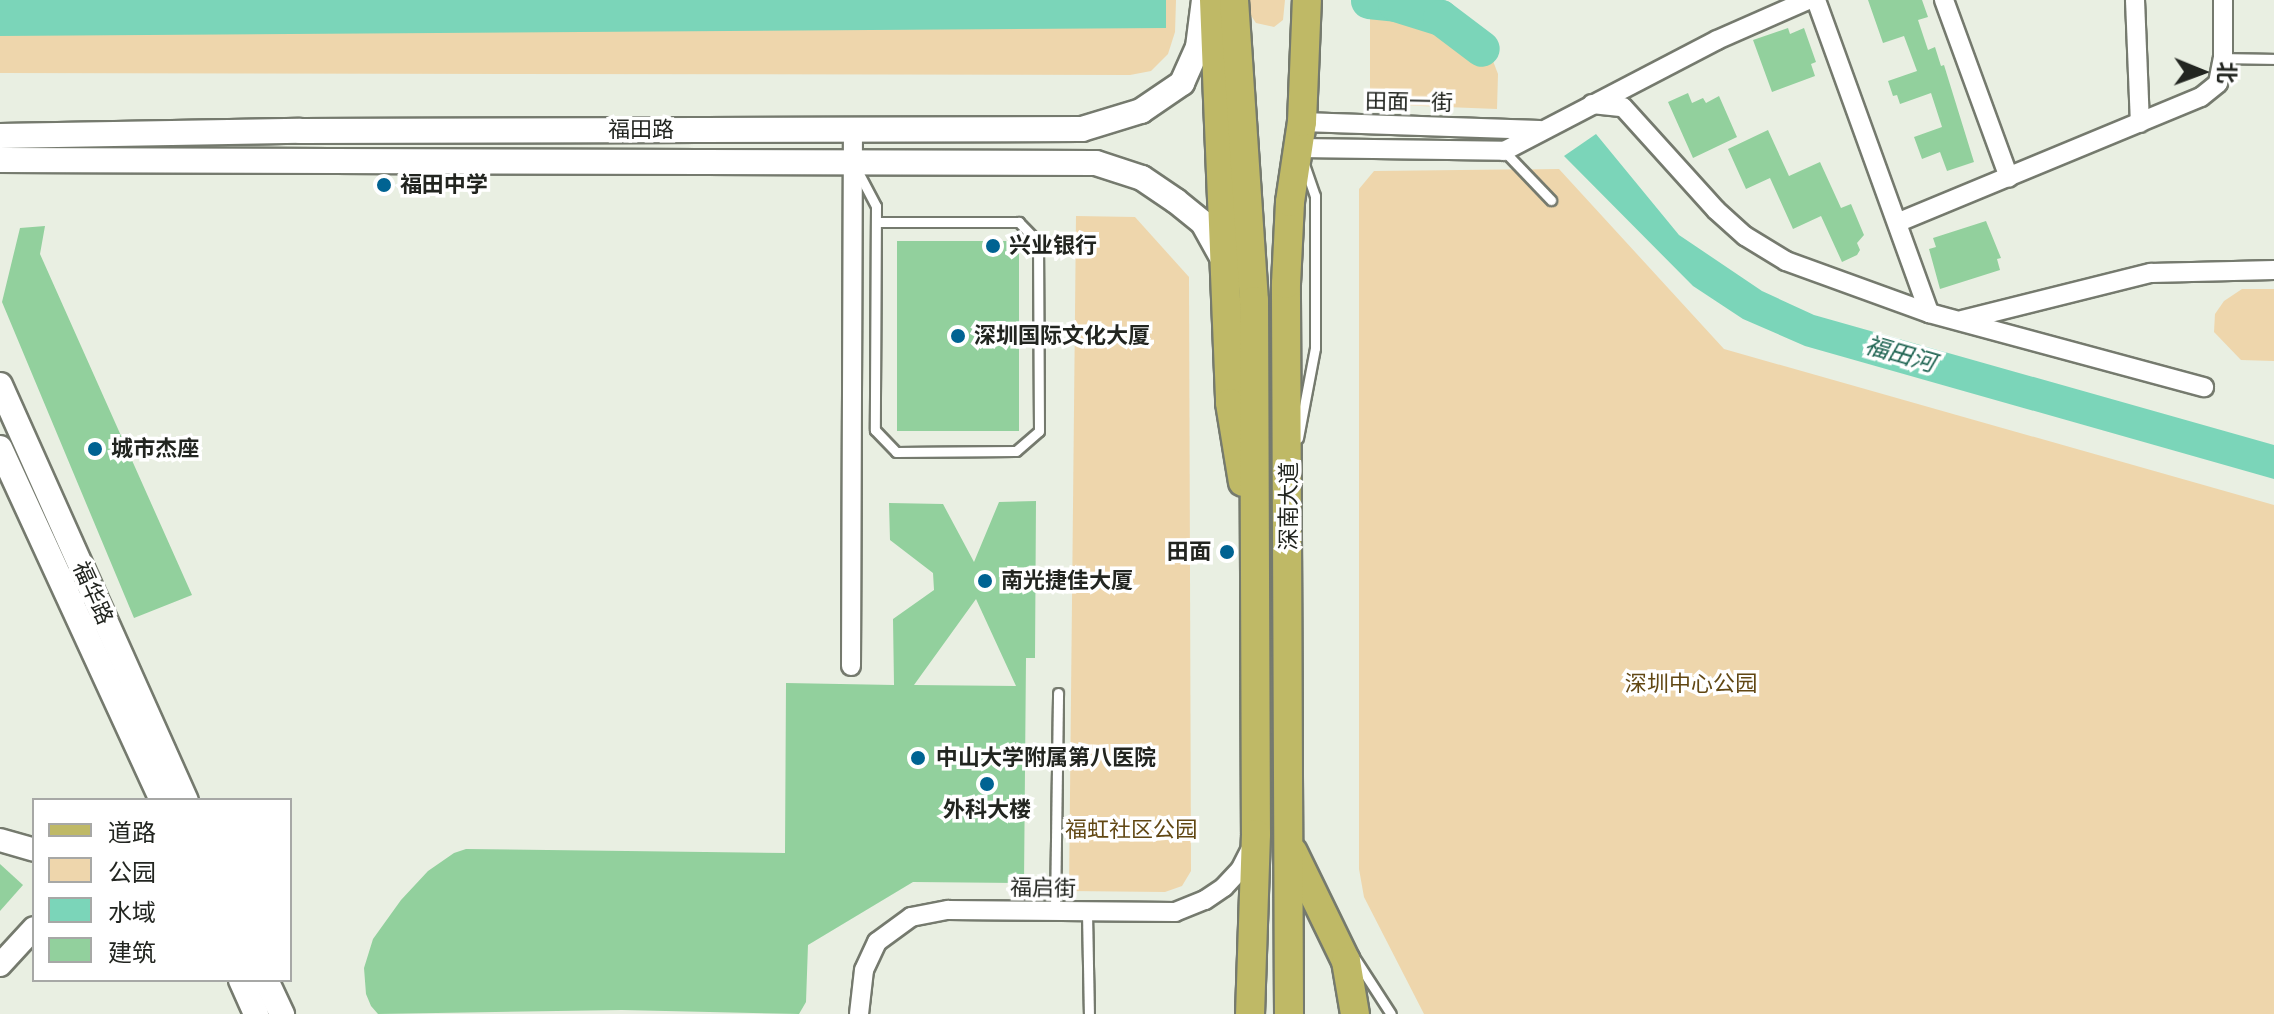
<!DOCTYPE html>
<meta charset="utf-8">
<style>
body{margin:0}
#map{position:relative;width:2274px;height:1014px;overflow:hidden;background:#e9efe2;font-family:"DejaVu Sans","Noto Sans SC",sans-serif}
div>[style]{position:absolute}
.green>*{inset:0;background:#eed6ac}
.water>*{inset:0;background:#7bd5b9}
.river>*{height:36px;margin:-18px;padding:0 18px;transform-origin:18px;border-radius:18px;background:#7bd5b9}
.building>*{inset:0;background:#92d09d;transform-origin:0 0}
.roads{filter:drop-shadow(2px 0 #757a6e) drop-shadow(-2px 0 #757a6e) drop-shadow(0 2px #757a6e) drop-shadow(0 -2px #757a6e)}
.service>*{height:9px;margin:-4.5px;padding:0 4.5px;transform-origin:4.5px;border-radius:4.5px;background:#fff}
.minor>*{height:18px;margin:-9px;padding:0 9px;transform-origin:9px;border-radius:9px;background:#fff}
.tertiary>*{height:22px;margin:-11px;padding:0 11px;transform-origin:11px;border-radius:11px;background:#fff}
.secondary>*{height:24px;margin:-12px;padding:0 12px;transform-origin:12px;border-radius:12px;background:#fff}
.primary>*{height:28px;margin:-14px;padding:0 14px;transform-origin:14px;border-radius:14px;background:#bfb966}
.dots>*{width:22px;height:22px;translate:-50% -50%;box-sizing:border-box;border:4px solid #fff;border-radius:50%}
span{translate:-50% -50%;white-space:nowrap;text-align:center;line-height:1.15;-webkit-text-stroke:7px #fff;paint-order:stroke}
.street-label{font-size:22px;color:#222520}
.poi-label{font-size:22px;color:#222520;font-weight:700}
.left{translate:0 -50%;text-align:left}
.right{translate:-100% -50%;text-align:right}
.park-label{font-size:22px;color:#614713}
.water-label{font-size:24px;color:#206553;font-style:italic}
.legend{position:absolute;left:32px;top:798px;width:260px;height:184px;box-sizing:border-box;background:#fff;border:2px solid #a7a8a6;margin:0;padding:10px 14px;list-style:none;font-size:24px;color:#222520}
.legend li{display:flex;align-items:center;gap:16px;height:40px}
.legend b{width:40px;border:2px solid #a7a8a6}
.north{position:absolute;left:2162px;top:32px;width:80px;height:80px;-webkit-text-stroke:6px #fff;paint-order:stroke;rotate:91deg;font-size:22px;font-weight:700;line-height:32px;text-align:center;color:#222520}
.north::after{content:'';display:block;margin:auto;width:28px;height:36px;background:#222520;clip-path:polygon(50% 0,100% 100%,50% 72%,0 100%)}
</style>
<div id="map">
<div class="green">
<i style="clip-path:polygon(0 0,1176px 0,1175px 32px,1168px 54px,1151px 71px,1130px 75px,0 73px)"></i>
<i style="clip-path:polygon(1250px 0,1285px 0,1283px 20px,1274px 27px,1256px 23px,1250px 14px)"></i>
<i style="clip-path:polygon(1370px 14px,1409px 19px,1445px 30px,1480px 52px,1493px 61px,1498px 74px,1497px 109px,1370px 104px)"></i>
<i style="clip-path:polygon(1559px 169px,1724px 349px,2274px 505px,2274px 1014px,1424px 1014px,1364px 897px,1359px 869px,1359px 189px,1374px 171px)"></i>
<i style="clip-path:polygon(1076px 216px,1135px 217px,1189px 277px,1191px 871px,1182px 886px,1165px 892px,1069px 891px)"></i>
<i style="clip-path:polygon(2242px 289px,2274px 289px,2274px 361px,2241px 360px,2214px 332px,2215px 314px,2224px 301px)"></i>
</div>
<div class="water">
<i style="clip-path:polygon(0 0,1166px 0,1166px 28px,0 36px)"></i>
<i style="clip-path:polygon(1596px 134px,1679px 235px,1762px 291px,1814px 315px,2274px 445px,2274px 479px,1805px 346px,1743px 319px,1693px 286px,1564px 156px)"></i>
</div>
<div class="river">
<i style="left:1369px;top:1px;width:27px;rotate:6deg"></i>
<i style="left:1396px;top:4px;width:47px;rotate:17.3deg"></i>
<i style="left:1441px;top:18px;width:51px;rotate:37.1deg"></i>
</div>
<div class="building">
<i style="clip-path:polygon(1868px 0,1922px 0,1928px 17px,1918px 20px,1928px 50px,1935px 47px,1941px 66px,1944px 65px,1974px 162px,1947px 171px,1940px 152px,1922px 159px,1914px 137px,1942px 127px,1931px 93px,1900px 104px,1897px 95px,1893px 96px,1888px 81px,1917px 71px,1904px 36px,1883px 43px)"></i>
<i style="clip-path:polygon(1788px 28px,1790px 34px,1804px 28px,1816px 62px,1811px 64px,1815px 76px,1772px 92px,1753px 40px)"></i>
<i style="clip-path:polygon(1688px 93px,1692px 103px,1703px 98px,1706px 103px,1719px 96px,1737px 137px,1693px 158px,1668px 102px)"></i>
<i style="clip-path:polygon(1768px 130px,1789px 176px,1820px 162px,1841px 208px,1851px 204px,1864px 235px,1857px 243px,1860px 250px,1857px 255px,1842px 262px,1821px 216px,1793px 229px,1770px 178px,1746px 189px,1728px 149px)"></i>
<i style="clip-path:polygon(1986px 221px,2001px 258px,1997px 259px,2000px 270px,1940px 289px,1929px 249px,1936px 247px,1933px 238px)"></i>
<i style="clip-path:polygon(45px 226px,40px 254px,192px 595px,134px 618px,2px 302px,20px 228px)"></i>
<i style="left:897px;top:241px;width:122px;height:190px"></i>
<i style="clip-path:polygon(evenodd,1036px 501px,1035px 658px,1026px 658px,1024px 883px,913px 882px,808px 945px,806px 1002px,799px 1014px,622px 1010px,378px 1014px,371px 1006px,366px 994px,364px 968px,373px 939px,401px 900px,428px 871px,454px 853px,466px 849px,785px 853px,786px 683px,894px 685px,893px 619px,934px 590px,933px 573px,890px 540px,889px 503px,943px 504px,974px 562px,999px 502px,1036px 501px,976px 599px,1016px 686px,914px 685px,976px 599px)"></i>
<i style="clip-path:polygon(0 864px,23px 885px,0 911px)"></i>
</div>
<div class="roads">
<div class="service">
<i style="left:2223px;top:58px;width:51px;rotate:1.1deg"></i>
<i style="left:1504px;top:151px;width:68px;rotate:46.2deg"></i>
<i style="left:856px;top:168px;width:43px;rotate:62.2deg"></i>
<i style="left:876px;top:206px;width:224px;rotate:90.3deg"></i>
<i style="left:875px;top:430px;width:30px;rotate:46deg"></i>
<i style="left:896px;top:452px;width:120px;rotate:-0.5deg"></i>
<i style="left:1016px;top:451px;width:30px;rotate:-41deg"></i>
<i style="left:1039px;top:431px;width:189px;rotate:-90.3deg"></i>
<i style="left:1038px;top:242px;width:28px;rotate:-134deg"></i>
<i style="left:1019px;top:222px;width:143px;rotate:180deg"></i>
<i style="left:1298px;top:438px;width:92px;rotate:-79.3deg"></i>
<i style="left:1315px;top:348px;width:152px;rotate:-90deg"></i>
<i style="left:1315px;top:196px;width:34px;rotate:-109deg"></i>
<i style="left:1055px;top:912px;width:219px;rotate:-89.2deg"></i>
<i style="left:1087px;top:913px;width:101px;rotate:88.9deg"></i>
<i style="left:1356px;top:960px;width:64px;rotate:57.1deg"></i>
</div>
<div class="minor">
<i style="left:1816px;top:0;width:333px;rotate:70.1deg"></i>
<i style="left:1944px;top:0;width:189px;rotate:69.9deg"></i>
<i style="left:2135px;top:0;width:123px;rotate:87.7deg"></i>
<i style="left:1592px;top:104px;width:31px;rotate:6deg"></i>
<i style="left:1623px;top:107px;width:139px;rotate:47.9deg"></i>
<i style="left:1716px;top:210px;width:39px;rotate:42deg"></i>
<i style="left:1745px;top:236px;width:48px;rotate:31.4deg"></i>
<i style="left:1786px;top:261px;width:152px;rotate:20deg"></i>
<i style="left:1929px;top:313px;width:285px;rotate:15.1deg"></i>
<i style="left:1302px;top:122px;width:238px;rotate:1.9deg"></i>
<i style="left:1299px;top:148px;width:205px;rotate:0.8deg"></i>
<i style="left:1504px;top:151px;width:240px;rotate:-27.5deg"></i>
<i style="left:1717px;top:40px;width:99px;rotate:-23.7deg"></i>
<i style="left:1899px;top:222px;width:327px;rotate:-22.5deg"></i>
<i style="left:2201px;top:97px;width:22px;rotate:-39deg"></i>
<i style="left:2218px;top:83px;width:25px;rotate:-79deg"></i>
<i style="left:2223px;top:58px;width:58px;rotate:-90deg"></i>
<i style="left:1962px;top:320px;width:195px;rotate:-14deg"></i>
<i style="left:2151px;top:273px;width:123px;rotate:-1.4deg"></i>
<i style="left:851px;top:666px;width:534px;rotate:-89.79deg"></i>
<i style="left:859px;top:1014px;width:44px;rotate:-83.5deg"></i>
<i style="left:864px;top:970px;width:31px;rotate:-65deg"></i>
<i style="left:877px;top:942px;width:42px;rotate:-36.3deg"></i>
<i style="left:911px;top:917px;width:38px;rotate:-11deg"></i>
<i style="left:948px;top:910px;width:227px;rotate:0.5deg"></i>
<i style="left:1175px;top:912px;width:32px;rotate:-22deg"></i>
<i style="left:1205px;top:900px;width:23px;rotate:-34deg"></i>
<i style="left:1224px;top:887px;width:23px;rotate:-47deg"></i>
<i style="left:1240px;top:870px;width:25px;rotate:-63deg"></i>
</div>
<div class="tertiary">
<i style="left:0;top:840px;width:35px;rotate:16deg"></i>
<i style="left:0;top:965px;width:50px;rotate:-47.4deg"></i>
</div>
<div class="secondary">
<i style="left:0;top:136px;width:300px;rotate:-1deg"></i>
<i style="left:300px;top:131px;width:782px;rotate:-0.15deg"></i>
<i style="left:1082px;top:129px;width:62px;rotate:-17deg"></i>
<i style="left:1141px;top:111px;width:50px;rotate:-34.3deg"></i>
<i style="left:1182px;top:83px;width:39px;rotate:-66deg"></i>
<i style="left:1198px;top:47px;width:47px;rotate:-82.7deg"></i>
<i style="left:0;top:160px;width:1096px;rotate:0.16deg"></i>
<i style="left:1096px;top:163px;width:48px;rotate:18.1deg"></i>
<i style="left:1142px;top:178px;width:41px;rotate:34.1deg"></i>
<i style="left:1176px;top:201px;width:35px;rotate:39deg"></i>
<i style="left:1203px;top:223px;width:41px;rotate:60.9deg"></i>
<i style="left:0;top:385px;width:455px;rotate:65.9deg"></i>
<i style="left:0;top:448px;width:387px;rotate:65.3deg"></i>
<i style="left:241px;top:980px;width:37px;rotate:66deg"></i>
<i style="left:266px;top:980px;width:38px;rotate:65deg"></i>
</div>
<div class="primary">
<i style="left:1214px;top:0;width:403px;rotate:87.7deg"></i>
<i style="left:1230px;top:403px;width:80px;rotate:80.7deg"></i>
<i style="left:1234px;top:0;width:302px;rotate:86.2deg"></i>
<i style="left:1254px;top:301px;width:533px;rotate:89.79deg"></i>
<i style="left:1256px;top:834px;width:180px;rotate:91.9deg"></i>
<i style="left:1293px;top:852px;width:121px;rotate:64.1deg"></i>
<i style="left:1346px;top:961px;width:54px;rotate:80.4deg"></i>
<i style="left:1289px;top:1014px;width:730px;rotate:-90.24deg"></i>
<i style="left:1286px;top:284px;width:82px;rotate:-87.2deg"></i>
<i style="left:1290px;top:202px;width:81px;rotate:-81.5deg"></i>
<i style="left:1302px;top:122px;width:122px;rotate:-87.7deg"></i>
</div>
</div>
<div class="dots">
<i style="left:384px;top:185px;background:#006392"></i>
<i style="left:993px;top:246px;background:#006392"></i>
<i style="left:958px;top:336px;background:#006392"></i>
<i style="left:95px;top:449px;background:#006392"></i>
<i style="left:1227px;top:552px;background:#006392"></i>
<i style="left:985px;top:581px;background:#006392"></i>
<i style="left:918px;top:758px;background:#006392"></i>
<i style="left:987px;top:784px;background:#006392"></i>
</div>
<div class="street-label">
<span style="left:1409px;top:102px;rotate:1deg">田面一街</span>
<span style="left:641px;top:130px">福田路</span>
<span style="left:1289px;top:506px;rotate:-90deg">深南大道</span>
<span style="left:93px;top:593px;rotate:66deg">福华路</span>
<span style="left:1043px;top:888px;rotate:1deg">福启街</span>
</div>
<div class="poi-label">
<span class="left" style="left:400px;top:185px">福田中学</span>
<span class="left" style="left:1009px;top:246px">兴业银行</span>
<span class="left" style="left:974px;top:336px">深圳国际文化大厦</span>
<span class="left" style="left:111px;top:449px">城市杰座</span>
<span class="right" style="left:1211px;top:552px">田面</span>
<span class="left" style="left:1001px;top:581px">南光捷佳大厦</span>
<span class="left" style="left:936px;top:758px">中山大学附属第八医院</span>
<span style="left:987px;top:810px">外科大楼</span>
</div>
<div class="park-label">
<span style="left:1691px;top:684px">深圳中心公园</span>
<span style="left:1131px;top:830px">福虹社区公园</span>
</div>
<div class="water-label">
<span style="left:1900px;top:355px;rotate:16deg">福田河</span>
</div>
<ul class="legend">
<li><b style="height:10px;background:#bfb966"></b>道路</li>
<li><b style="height:22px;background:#eed6ac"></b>公园</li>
<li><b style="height:22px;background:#7bd5b9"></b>水域</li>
<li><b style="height:22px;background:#92d09d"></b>建筑</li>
</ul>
<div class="north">北</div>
</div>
